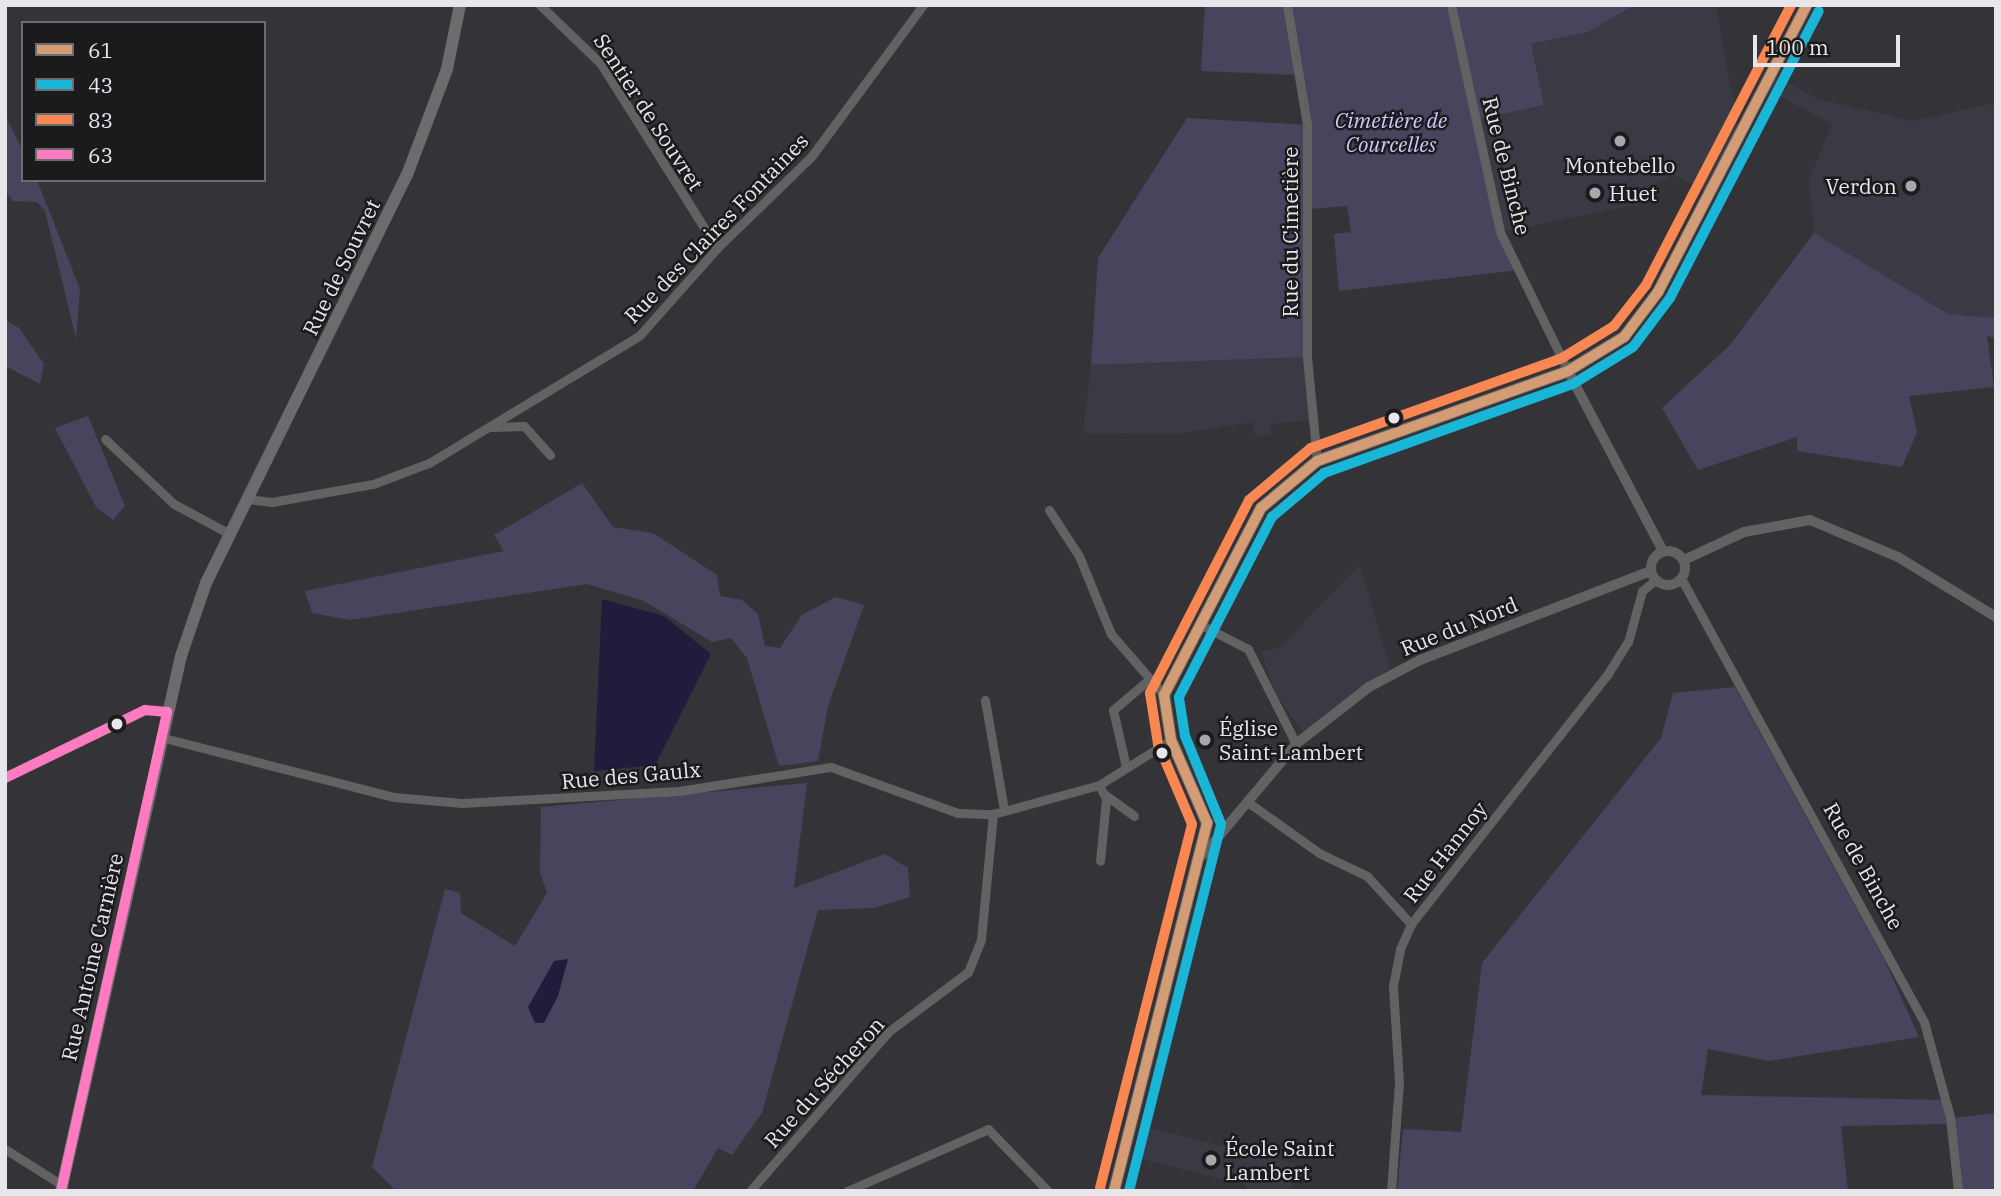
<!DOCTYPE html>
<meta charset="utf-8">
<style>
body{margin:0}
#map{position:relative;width:2001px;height:1196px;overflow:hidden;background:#343438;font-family:"IBM Plex Serif",serif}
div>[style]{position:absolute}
.built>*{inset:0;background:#3a3a45}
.green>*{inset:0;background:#47455d}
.water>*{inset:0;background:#211c3c}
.minor>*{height:9px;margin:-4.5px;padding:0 4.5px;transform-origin:4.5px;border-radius:4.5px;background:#626263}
.tertiary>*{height:10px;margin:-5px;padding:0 5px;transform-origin:5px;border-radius:5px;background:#626263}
.tertiary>.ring{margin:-5px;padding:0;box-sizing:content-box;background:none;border:10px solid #626263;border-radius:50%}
.secondary>*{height:12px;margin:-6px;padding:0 6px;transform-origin:6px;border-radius:6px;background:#6c6c6e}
.bus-1>*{height:10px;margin:-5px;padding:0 5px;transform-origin:5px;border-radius:5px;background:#d39c74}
.bus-2>*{height:10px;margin:-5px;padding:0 5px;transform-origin:5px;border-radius:5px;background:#1ab6d8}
.bus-3>*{height:10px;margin:-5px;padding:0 5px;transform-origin:5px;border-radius:5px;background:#f88751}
.bus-4>*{height:10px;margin:-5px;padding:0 5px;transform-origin:5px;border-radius:5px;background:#fe7ac1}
.dots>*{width:19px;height:19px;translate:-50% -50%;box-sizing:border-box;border:4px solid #1b1b1e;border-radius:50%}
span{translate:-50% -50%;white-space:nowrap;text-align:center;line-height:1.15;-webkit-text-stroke:5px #1b1b1e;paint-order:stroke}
.street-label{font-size:21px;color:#e7e7eb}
.park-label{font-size:21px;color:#cbc8fe;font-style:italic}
.poi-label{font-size:21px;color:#e7e7eb}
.right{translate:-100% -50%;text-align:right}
.left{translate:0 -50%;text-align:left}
.frame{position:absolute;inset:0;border:7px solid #e7e7eb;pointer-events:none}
.legend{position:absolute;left:21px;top:21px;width:245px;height:161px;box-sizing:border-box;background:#1b1b1e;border:2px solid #6d6d70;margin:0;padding:9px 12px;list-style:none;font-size:21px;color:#e7e7eb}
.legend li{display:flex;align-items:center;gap:14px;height:35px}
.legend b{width:35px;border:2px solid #6d6d70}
.scale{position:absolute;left:1753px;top:35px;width:147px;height:32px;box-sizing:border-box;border:4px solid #e7e7eb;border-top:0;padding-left:9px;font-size:21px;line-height:24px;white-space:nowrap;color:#e7e7eb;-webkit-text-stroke:5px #1b1b1e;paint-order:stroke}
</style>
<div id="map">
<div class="built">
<i style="clip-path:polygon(1635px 5px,1716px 5px,1739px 135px,1709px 192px,1674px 175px,1647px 188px,1650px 202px,1500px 232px,1475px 120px,1544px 105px,1531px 44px,1588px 32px)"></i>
<i style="clip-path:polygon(1771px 74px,1818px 99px,1912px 121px,1996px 103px,1996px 318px,1948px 314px,1814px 233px,1809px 179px,1832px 124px,1764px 88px)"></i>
<i style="clip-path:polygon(1307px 357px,1312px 420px,1270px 424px,1273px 435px,1255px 436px,1253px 422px,1176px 434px,1083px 433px,1091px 365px)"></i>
<i style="clip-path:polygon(1360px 565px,1390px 668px,1303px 732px,1275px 693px,1262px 652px,1280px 647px)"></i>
<i style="clip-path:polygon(1142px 1126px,1296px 1164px,1290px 1191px,1246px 1191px,1246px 1185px,1133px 1157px)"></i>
</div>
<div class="green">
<i style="clip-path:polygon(1205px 5px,1635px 5px,1588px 32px,1531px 44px,1544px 105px,1475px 120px,1500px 232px,1518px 270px,1339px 291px,1334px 234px,1351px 232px,1347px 206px,1309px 209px,1307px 357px,1091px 365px,1098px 258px,1187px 118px,1307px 125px,1299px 75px,1201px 71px)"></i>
<i style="clip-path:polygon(5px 115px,23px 151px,23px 180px,37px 180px,80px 289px,76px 338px,45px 211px,37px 202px,13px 201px,5px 191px)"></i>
<i style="clip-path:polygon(1814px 233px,1948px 314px,1996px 318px,1996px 338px,1987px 336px,1994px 387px,1909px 396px,1917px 432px,1902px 467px,1797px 451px,1797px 437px,1698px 470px,1662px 408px,1730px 345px)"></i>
<i style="clip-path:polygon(5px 320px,19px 328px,44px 364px,40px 384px,5px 366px)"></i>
<i style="clip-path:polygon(88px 416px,125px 506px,113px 520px,96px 507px,55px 428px)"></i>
<i style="clip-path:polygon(582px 483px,613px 527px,653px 533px,717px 575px,720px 596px,742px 600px,758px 614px,765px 646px,780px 648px,802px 615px,836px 597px,864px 605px,828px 706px,818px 761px,779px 766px,747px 658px,731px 638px,712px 642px,644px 601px,587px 584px,350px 620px,312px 613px,305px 591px,504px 551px,494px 535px)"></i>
<i style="clip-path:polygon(1735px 687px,1884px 959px,1919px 1037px,1769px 1061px,1708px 1049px,1701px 1095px,1943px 1100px,1947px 1124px,1841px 1126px,1848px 1191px,1397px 1191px,1403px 1129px,1461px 1132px,1482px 963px,1661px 738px,1673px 693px)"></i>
<i style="clip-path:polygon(807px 783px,794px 888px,885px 854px,908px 868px,910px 897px,874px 908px,818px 910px,762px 1113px,732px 1155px,718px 1148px,693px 1191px,396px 1191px,372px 1167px,445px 889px,460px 893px,461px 913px,515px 946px,547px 893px,540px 872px,541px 807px)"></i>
<i style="clip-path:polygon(1996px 1113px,1996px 1191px,1962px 1191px,1953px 1118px)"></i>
</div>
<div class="water">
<i style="clip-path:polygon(602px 599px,664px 616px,711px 654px,655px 765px,594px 771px)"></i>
<i style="clip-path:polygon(568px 959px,558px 996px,544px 1023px,535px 1023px,528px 1007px,554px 961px)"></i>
</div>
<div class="minor">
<i style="left:540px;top:5px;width:85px;rotate:44deg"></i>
<i style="left:601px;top:64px;width:218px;rotate:57.8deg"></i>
<i style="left:1287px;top:5px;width:122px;rotate:80.5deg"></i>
<i style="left:1307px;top:125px;width:232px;rotate:90deg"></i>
<i style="left:1307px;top:357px;width:104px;rotate:84.5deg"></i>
<i style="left:1451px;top:5px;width:232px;rotate:77.8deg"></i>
<i style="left:1500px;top:232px;width:155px;rotate:63.9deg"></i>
<i style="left:492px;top:427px;width:32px;rotate:-2deg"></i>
<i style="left:524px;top:426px;width:39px;rotate:48deg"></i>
<i style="left:105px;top:439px;width:95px;rotate:43.3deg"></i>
<i style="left:174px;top:504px;width:64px;rotate:28.2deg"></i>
<i style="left:247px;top:499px;width:25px;rotate:7deg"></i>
<i style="left:272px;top:502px;width:103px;rotate:-10.1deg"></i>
<i style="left:373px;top:484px;width:60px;rotate:-20.6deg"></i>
<i style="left:429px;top:463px;width:245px;rotate:-31.2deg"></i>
<i style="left:639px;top:336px;width:118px;rotate:-48.4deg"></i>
<i style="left:717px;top:248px;width:131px;rotate:-44.1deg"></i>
<i style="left:811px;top:157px;width:189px;rotate:-53.6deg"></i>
<i style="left:1049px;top:510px;width:55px;rotate:56.9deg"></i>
<i style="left:1079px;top:556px;width:84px;rotate:67.7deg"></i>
<i style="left:1111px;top:634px;width:81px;rotate:49deg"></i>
<i style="left:1682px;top:580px;width:504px;rotate:61.3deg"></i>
<i style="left:1924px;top:1022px;width:98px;rotate:74.7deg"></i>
<i style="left:1950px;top:1117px;width:74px;rotate:83.8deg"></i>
<i style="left:1199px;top:624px;width:55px;rotate:27deg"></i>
<i style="left:1248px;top:649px;width:106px;rotate:63.2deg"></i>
<i style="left:985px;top:700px;width:112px;rotate:80.2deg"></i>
<i style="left:160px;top:737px;width:241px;rotate:14.4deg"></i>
<i style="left:393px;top:797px;width:69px;rotate:5deg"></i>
<i style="left:462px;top:803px;width:217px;rotate:-3.2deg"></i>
<i style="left:679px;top:791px;width:154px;rotate:-9deg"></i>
<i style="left:831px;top:767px;width:135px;rotate:19.9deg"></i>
<i style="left:958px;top:813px;width:35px;rotate:2deg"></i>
<i style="left:993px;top:814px;width:110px;rotate:-15.3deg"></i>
<i style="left:1099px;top:785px;width:85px;rotate:-32deg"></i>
<i style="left:1126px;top:767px;width:58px;rotate:-102.8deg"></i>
<i style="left:1113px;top:710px;width:43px;rotate:-40.3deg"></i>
<i style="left:5px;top:778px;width:156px;rotate:-25.9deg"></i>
<i style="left:145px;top:710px;width:22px;rotate:5deg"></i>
<i style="left:1099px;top:785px;width:16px;rotate:63deg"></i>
<i style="left:1106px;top:799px;width:62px;rotate:95.5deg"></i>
<i style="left:1104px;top:794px;width:37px;rotate:36deg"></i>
<i style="left:1249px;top:803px;width:86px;rotate:35.5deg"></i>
<i style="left:1319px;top:853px;width:53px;rotate:25.6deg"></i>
<i style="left:1367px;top:876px;width:65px;rotate:47.5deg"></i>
<i style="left:5px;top:1149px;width:67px;rotate:32.3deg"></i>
<i style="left:750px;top:1191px;width:211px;rotate:-49deg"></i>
<i style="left:888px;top:1032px;width:100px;rotate:-36.9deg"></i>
<i style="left:968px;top:972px;width:35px;rotate:-68deg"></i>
<i style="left:981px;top:939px;width:126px;rotate:-84.5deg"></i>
<i style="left:847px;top:1191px;width:154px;rotate:-23.7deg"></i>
<i style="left:988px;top:1129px;width:86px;rotate:45.9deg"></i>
<i style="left:1391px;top:1191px;width:109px;rotate:-85.8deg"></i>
<i style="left:1399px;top:1082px;width:96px;rotate:-93.6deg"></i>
<i style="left:1393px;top:986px;width:38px;rotate:-79deg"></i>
<i style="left:1400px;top:949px;width:27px;rotate:-66deg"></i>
<i style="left:1411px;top:924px;width:317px;rotate:-51.8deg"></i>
<i style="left:1607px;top:675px;width:39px;rotate:-58deg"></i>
<i style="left:1628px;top:642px;width:53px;rotate:-74.6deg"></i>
<i style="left:1642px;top:591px;width:17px;rotate:-40deg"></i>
</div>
<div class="tertiary">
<i style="left:1568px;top:371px;width:204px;rotate:62.2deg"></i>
<i class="ring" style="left:1651px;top:551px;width:24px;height:24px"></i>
<i style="left:1684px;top:560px;width:66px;rotate:-25deg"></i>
<i style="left:1744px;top:532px;width:67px;rotate:-10.3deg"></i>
<i style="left:1810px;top:520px;width:95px;rotate:22.8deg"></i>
<i style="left:1898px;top:557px;width:115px;rotate:31.5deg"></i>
<i style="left:1203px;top:855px;width:145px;rotate:-50deg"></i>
<i style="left:1296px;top:744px;width:93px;rotate:-38deg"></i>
<i style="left:1369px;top:687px;width:58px;rotate:-27.9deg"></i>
<i style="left:1420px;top:660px;width:248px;rotate:-21.1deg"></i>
</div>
<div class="secondary">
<i style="left:61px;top:1191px;width:548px;rotate:-77.36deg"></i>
<i style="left:181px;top:656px;width:77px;rotate:-71.1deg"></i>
<i style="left:206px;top:583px;width:455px;rotate:-63.8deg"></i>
<i style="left:407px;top:175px;width:113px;rotate:-69.3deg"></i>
<i style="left:447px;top:69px;width:65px;rotate:-78.5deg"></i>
<i style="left:1114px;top:1191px;width:380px;rotate:-75.8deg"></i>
<i style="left:1207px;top:823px;width:90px;rotate:-113.4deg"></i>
<i style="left:1171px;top:740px;width:46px;rotate:-98.8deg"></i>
<i style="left:1164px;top:695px;width:211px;rotate:-62.6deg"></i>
<i style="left:1261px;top:508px;width:73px;rotate:-40deg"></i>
<i style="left:1317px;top:461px;width:267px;rotate:-19.7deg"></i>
<i style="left:1568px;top:371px;width:66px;rotate:-31.3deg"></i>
<i style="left:1624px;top:337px;width:56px;rotate:-52.9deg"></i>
<i style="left:1658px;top:292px;width:323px;rotate:-62.6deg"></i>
</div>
<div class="bus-1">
<i style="left:1114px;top:1191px;width:380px;rotate:-75.8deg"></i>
<i style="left:1207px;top:823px;width:90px;rotate:-113.4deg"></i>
<i style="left:1171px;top:740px;width:46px;rotate:-98.8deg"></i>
<i style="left:1164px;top:695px;width:211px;rotate:-62.6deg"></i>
<i style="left:1261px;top:508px;width:73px;rotate:-40deg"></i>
<i style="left:1317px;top:461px;width:267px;rotate:-19.7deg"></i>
<i style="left:1568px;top:371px;width:66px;rotate:-31.3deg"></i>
<i style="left:1624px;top:337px;width:56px;rotate:-52.9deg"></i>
<i style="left:1658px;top:292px;width:323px;rotate:-62.6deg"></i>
</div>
<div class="bus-2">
<i style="left:1129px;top:1191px;width:378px;rotate:-75.9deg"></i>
<i style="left:1221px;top:824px;width:95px;rotate:-112.2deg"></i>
<i style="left:1185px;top:736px;width:39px;rotate:-99deg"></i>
<i style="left:1179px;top:697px;width:203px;rotate:-62.7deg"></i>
<i style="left:1272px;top:517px;width:68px;rotate:-40.2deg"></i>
<i style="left:1324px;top:473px;width:264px;rotate:-19.7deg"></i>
<i style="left:1573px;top:384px;width:70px;rotate:-31.7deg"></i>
<i style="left:1633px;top:347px;width:61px;rotate:-52.9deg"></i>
<i style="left:1670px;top:298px;width:323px;rotate:-62.6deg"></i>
</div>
<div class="bus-3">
<i style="left:1100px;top:1188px;width:375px;rotate:-75.8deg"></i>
<i style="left:1192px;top:824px;width:87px;rotate:-113deg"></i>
<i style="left:1158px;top:744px;width:52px;rotate:-98.9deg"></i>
<i style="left:1150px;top:693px;width:217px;rotate:-62.8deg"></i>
<i style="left:1249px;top:500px;width:81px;rotate:-40deg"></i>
<i style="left:1311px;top:448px;width:267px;rotate:-19.7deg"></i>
<i style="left:1562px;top:358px;width:61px;rotate:-31.6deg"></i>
<i style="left:1614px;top:326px;width:52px;rotate:-52deg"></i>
<i style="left:1646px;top:285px;width:315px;rotate:-62.6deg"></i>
</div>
<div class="bus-4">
<i style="left:5px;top:778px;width:156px;rotate:-25.9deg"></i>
<i style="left:145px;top:710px;width:22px;rotate:5deg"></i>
<i style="left:61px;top:1191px;width:491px;rotate:-77.5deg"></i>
</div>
<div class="dots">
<i style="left:1620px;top:141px;background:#a8a8ac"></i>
<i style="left:1911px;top:186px;background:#a8a8ac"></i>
<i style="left:1595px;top:193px;background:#a8a8ac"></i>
<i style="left:1394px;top:418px;background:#e7e7eb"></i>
<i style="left:117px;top:724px;background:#e7e7eb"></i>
<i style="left:1205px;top:740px;background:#a8a8ac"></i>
<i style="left:1162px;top:753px;background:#e7e7eb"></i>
<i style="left:1211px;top:1160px;background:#a8a8ac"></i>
</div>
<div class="street-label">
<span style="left:649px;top:112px;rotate:57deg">Sentier de Souvret</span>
<span style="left:1507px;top:166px;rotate:76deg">Rue de Binche</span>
<span style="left:716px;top:228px;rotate:-46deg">Rue des Claires Fontaines</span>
<span style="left:1290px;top:232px;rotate:-90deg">Rue du Cimetière</span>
<span style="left:341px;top:267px;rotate:-64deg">Rue de Souvret</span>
<span style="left:1459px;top:626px;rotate:-22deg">Rue du Nord</span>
<span style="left:631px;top:775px;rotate:-5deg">Rue des Gaulx</span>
<span style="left:1445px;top:852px;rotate:-52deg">Rue Hannoy</span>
<span style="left:1864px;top:866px;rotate:61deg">Rue de Binche</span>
<span style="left:92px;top:957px;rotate:-77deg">Rue Antoine Carnière</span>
<span style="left:824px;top:1082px;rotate:-48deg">Rue du Sécheron</span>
</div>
<div class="park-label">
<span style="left:1391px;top:132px">Cimetière de<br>Courcelles</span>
</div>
<div class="poi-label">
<span style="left:1620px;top:165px">Montebello</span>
<span class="right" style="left:1897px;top:186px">Verdon</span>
<span class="left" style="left:1609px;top:193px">Huet</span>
<span class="left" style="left:1219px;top:740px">Église<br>Saint-Lambert</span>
<span class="left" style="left:1225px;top:1160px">École Saint<br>Lambert</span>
</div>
<div class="frame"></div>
<ul class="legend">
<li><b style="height:9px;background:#d39c74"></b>61</li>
<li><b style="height:9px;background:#1ab6d8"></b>43</li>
<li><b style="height:9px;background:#f88751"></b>83</li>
<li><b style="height:9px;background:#fe7ac1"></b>63</li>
</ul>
<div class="scale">100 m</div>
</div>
